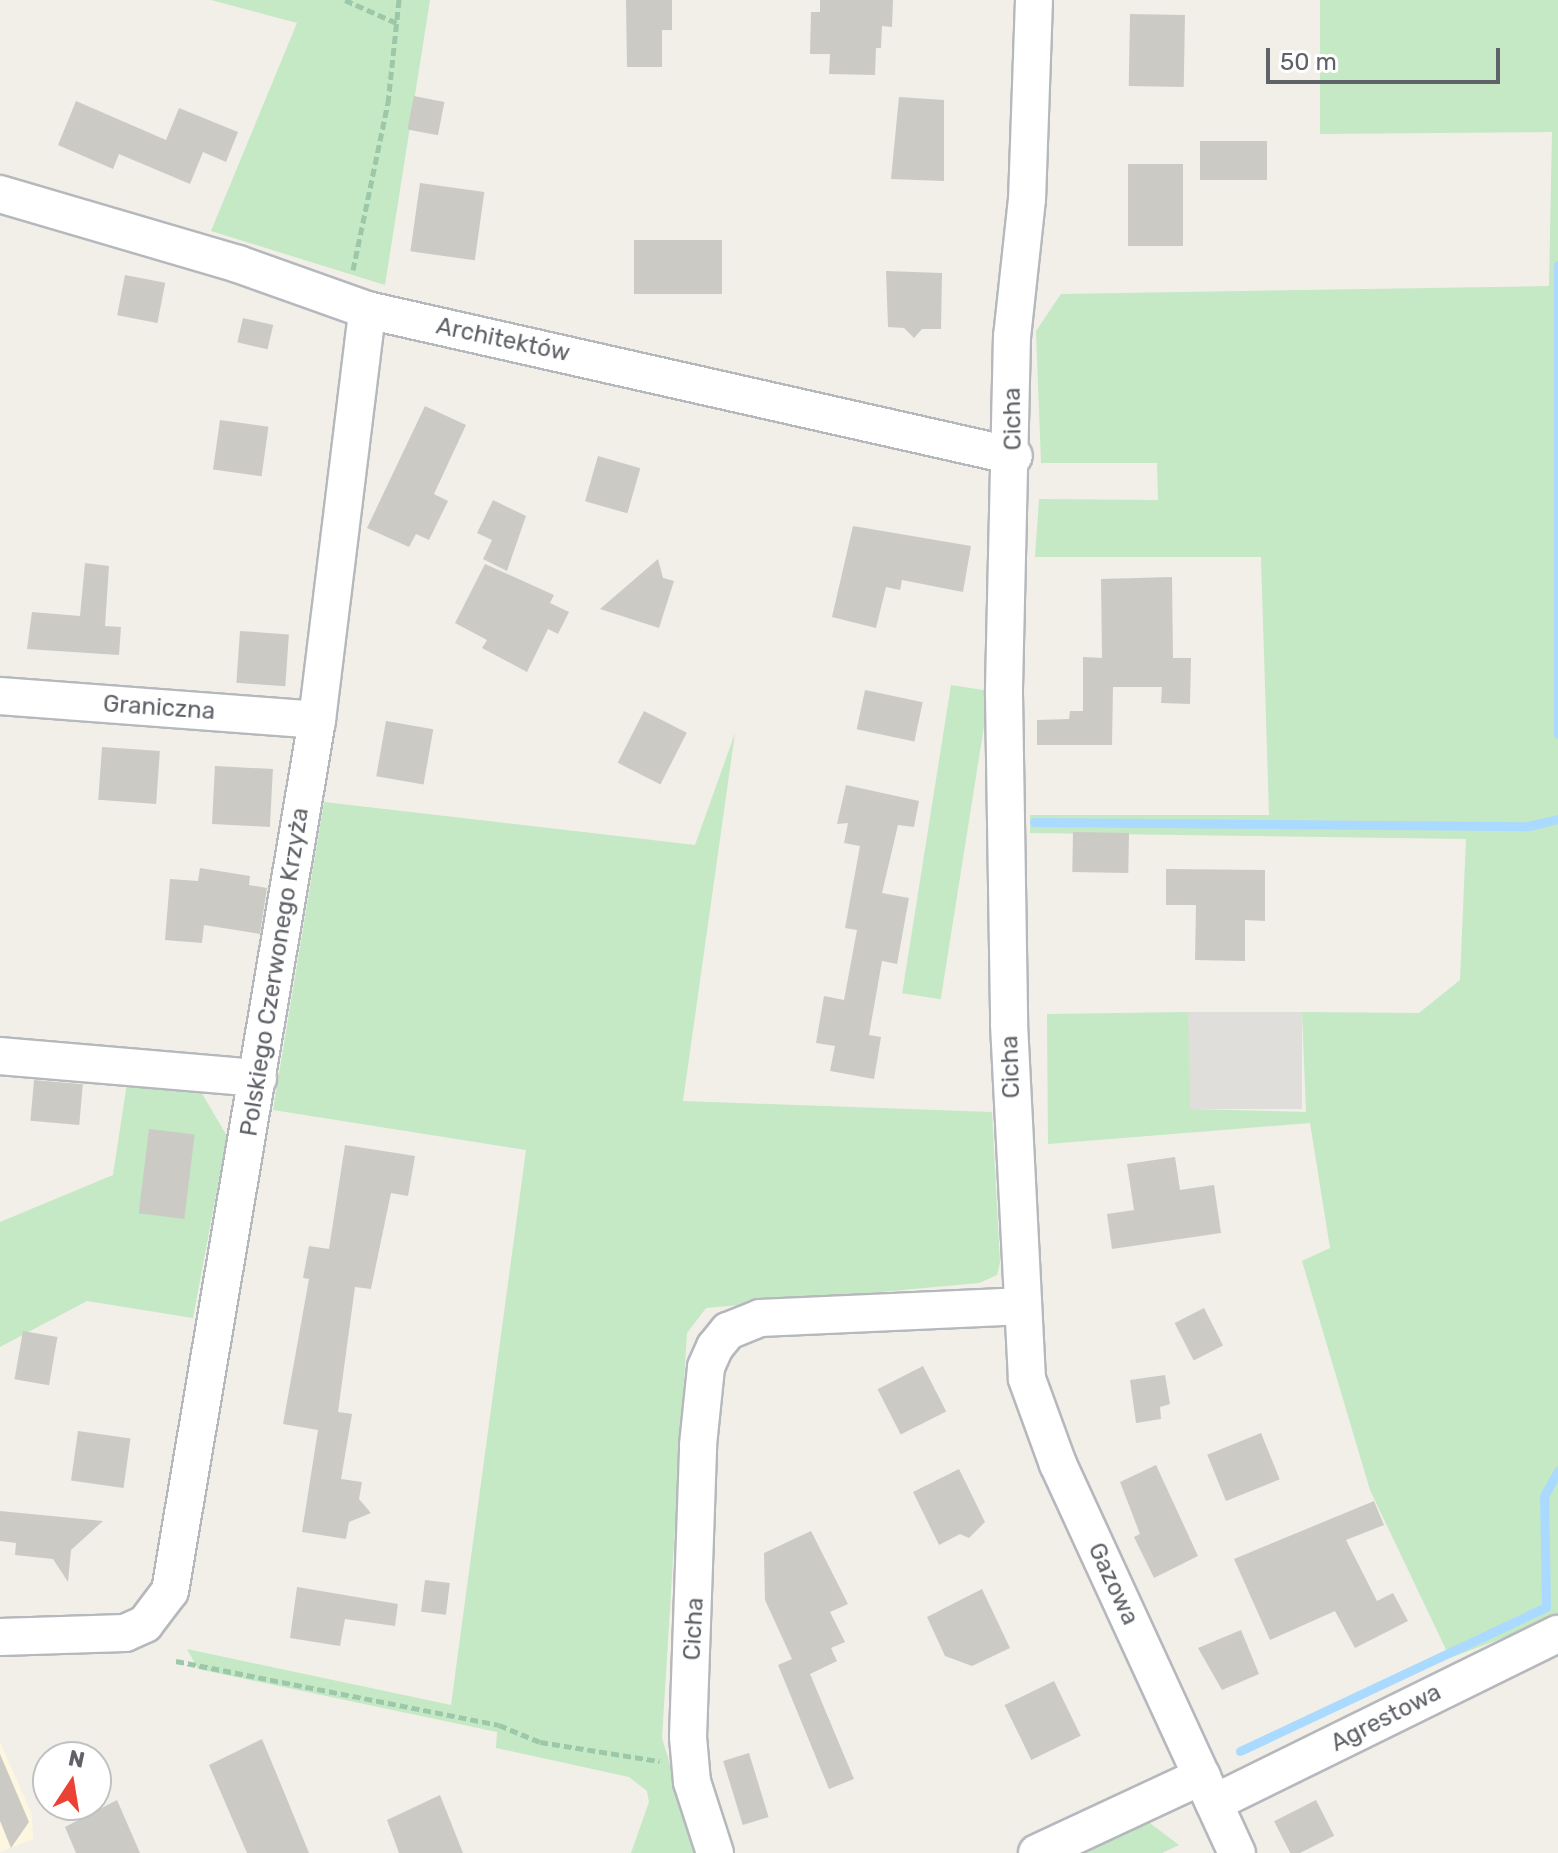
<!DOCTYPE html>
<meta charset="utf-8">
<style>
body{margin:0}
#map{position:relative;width:1558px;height:1853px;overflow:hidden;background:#f1efe8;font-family:Rubik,sans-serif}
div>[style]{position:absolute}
.commercial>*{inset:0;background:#fef7e0}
.industrial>*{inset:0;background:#e0deda;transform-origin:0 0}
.green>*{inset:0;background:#c5e8c5;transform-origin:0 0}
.stream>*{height:9px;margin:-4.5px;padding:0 4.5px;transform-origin:4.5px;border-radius:4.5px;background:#aadaff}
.building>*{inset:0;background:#cccac5;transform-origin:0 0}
.path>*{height:5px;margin-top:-2.5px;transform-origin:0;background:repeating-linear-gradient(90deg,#9cc7a9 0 8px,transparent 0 12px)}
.roads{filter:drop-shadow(2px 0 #b5b8bc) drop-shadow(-2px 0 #b5b8bc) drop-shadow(0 2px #b5b8bc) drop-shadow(0 -2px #b5b8bc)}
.street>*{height:36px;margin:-18px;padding:0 18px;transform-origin:18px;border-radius:18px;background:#fff}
span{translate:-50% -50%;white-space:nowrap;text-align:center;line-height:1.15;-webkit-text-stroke:6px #fff;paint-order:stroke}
.street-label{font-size:24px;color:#5f6368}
.north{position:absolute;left:32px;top:1741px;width:80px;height:80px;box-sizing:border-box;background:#fff;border:2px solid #bfc1c3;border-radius:50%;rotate:12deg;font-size:22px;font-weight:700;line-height:32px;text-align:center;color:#5f6368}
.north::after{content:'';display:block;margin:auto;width:28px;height:36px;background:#ea4335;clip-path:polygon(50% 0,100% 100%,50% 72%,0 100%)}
.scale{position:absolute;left:1266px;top:48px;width:234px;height:36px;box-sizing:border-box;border:4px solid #5f6368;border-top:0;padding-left:10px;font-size:24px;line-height:28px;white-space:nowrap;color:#5f6368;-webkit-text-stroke:6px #fff;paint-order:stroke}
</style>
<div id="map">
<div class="commercial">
<i style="clip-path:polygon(0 1742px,32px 1815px,33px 1839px,0 1852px)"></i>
</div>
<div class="industrial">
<i style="left:1188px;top:1012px;width:114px;height:97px"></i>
</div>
<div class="green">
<i style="clip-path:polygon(211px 0,430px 0,385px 285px,211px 231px,297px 23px)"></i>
<i style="clip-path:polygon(1320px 0,1558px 0,1558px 1617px,1450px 1658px,1370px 1490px,1302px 1261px,1330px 1248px,1310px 1123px,1048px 1144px,1047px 1014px,1188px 1012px,1190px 1109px,1306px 1112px,1302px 1012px,1419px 1013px,1460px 980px,1466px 839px,1030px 833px,1030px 815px,1269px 815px,1261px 557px,1035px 557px,1039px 499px,1158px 500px,1157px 463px,1041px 463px,1036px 331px,1061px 294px,1549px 286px,1552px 132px,1320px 134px)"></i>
<i style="left:951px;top:685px;width:39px;height:312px;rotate:9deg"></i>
<i style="clip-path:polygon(735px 733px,683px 1101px,992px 1112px,1000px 1263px,997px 1275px,979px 1283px,706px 1308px,687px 1333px,662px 1738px,697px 1853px,631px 1853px,649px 1802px,647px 1791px,629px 1777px,496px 1748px,497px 1732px,198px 1669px,187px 1649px,451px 1705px,526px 1150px,273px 1110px,324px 802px,695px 845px)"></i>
<i style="clip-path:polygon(127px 1083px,201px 1092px,227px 1136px,193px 1318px,87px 1301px,0 1347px,0 1222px,113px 1175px)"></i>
<i style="clip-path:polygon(1147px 1821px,1179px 1845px,1162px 1853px,1080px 1853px)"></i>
</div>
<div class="stream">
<i style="left:1558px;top:265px;width:469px;rotate:90deg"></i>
<i style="left:1034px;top:822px;width:494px;rotate:0.5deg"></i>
<i style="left:1528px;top:826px;width:31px;rotate:-13deg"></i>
<i style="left:1240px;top:1751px;width:338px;rotate:-25.2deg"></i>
<i style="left:1546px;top:1607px;width:111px;rotate:-91deg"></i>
<i style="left:1544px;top:1496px;width:29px;rotate:-61deg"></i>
</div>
<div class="building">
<i style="clip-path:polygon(626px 0,672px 0,672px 30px,662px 30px,662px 67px,627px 67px)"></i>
<i style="clip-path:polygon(820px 0,893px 0,892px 27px,882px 26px,881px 48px,876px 48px,875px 75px,829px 74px,830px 54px,810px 54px,811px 12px,820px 12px)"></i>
<i style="left:1130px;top:14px;width:55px;height:72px;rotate:1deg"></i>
<i style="left:414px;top:96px;width:31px;height:34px;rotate:11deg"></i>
<i style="clip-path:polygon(899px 97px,944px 100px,944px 181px,891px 179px)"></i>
<i style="clip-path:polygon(76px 101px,166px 140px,179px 108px,238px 132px,226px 162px,203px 152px,190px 184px,119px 154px,113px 169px,58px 145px)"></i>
<i style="left:1200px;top:141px;width:67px;height:39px"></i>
<i style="left:1128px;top:164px;width:55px;height:82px"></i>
<i style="left:420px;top:183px;width:65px;height:69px;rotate:8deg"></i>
<i style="left:634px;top:240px;width:88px;height:54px"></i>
<i style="clip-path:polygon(886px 271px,942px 273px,941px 329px,922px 329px,914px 338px,904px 328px,888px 327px)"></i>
<i style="left:125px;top:275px;width:41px;height:41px;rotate:11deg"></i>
<i style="left:243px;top:318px;width:31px;height:25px;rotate:13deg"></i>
<i style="clip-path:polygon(425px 406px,466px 425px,434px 494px,448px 501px,429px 540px,416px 534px,409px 547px,367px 528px)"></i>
<i style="left:220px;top:420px;width:49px;height:50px;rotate:8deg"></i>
<i style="left:598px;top:456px;width:44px;height:47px;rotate:16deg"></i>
<i style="clip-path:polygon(493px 500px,526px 516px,507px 571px,483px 559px,492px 540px,477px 533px)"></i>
<i style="clip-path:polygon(853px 526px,971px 546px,963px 592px,902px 580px,900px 590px,886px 587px,876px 628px,832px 617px)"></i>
<i style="clip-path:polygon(658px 559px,663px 578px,674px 581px,659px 628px,600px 609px)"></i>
<i style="clip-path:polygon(85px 563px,109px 566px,105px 626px,121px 627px,119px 655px,27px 649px,32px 612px,80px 616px)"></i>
<i style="clip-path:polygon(485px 564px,554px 595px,550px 603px,569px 612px,558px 634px,548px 629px,527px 672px,482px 648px,487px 640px,455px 623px)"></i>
<i style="clip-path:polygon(1172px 577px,1173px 658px,1191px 658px,1190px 704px,1161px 703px,1162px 687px,1113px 687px,1112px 745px,1037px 745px,1037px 720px,1069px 719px,1070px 711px,1083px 711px,1083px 657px,1102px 658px,1101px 579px)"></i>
<i style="left:240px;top:631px;width:49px;height:52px;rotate:4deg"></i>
<i style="left:865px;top:690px;width:59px;height:40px;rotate:12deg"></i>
<i style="left:644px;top:711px;width:48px;height:58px;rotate:27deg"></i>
<i style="left:386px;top:721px;width:48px;height:56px;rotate:10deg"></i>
<i style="left:102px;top:747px;width:58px;height:53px;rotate:4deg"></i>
<i style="left:215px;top:766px;width:58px;height:58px;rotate:3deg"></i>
<i style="clip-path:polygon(846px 785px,919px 801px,914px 827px,898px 825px,882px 893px,909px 898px,897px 964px,882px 961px,869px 1035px,881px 1037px,874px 1079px,830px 1071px,835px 1046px,816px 1043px,824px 996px,844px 1000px,857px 930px,845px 928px,860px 846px,844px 843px,848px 823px,837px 824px)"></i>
<i style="left:1073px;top:832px;width:56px;height:40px;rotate:1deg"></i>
<i style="clip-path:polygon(200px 868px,250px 876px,249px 885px,267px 888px,260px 934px,204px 925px,202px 943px,165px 940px,170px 879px,198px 881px)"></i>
<i style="clip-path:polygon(1166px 869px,1265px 870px,1265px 921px,1245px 920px,1245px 961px,1195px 960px,1196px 905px,1166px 905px)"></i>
<i style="left:34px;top:1080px;width:49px;height:41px;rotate:5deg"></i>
<i style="left:149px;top:1129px;width:46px;height:85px;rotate:7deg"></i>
<i style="clip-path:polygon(345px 1145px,415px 1156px,408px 1196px,391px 1193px,371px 1289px,355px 1287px,338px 1412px,352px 1414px,341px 1479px,362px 1482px,359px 1499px,371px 1513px,349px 1522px,346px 1539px,302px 1532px,318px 1430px,283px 1424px,309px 1279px,303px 1278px,309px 1246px,329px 1249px)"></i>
<i style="clip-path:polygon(1175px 1157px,1180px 1190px,1214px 1185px,1221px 1233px,1112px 1249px,1107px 1214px,1134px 1210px,1127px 1164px)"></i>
<i style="left:1204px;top:1308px;width:42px;height:33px;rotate:63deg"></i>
<i style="left:23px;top:1331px;width:35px;height:49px;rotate:10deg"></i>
<i style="left:923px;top:1366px;width:51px;height:51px;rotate:63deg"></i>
<i style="clip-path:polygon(1165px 1375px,1170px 1404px,1160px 1407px,1161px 1419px,1136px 1423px,1130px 1380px)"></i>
<i style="left:78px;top:1431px;width:53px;height:50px;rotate:8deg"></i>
<i style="left:1261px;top:1433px;width:50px;height:58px;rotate:68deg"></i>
<i style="clip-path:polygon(1156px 1465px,1198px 1556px,1154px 1578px,1134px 1537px,1140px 1534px,1120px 1482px)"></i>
<i style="clip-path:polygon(959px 1469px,985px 1522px,969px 1538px,960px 1534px,939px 1545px,913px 1492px)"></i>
<i style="clip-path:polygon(1374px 1501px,1384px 1525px,1346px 1540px,1377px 1601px,1393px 1593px,1408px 1621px,1355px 1648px,1335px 1611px,1270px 1640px,1234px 1559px)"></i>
<i style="clip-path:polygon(0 1511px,103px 1521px,71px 1550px,68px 1582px,53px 1559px,15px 1555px,16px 1543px,0 1541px)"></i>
<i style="clip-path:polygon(811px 1531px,848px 1604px,830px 1612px,845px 1642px,831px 1648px,837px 1661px,810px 1674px,854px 1779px,829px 1789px,778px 1665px,792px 1659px,765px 1600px,764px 1553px)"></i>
<i style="left:425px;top:1580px;width:25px;height:32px;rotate:7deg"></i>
<i style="clip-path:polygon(297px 1587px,398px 1604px,395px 1626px,345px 1619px,340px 1646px,290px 1638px)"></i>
<i style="clip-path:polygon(982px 1589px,1010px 1648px,972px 1666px,945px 1656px,927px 1617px)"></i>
<i style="clip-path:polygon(1241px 1630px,1259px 1674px,1222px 1690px,1198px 1648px)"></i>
<i style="left:1054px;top:1681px;width:61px;height:55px;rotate:64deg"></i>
<i style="clip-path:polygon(262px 1739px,284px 1792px,309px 1853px,247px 1853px,209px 1765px)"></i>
<i style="left:749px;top:1753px;width:67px;height:27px;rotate:73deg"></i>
<i style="clip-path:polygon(0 1754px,29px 1822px,11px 1848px,0 1821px)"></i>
<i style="clip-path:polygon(440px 1795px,463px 1853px,399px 1853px,387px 1820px)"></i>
<i style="clip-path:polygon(117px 1800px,140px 1853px,76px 1853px,65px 1827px)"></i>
<i style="left:1316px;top:1800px;width:40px;height:47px;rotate:63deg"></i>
</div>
<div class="path">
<i style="left:345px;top:0;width:57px;rotate:23.9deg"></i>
<i style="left:353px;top:270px;width:171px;rotate:-78.2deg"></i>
<i style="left:388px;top:103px;width:104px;rotate:-83.9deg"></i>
<i style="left:176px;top:1661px;width:329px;rotate:11.2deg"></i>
<i style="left:499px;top:1725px;width:44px;rotate:22.5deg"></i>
<i style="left:540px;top:1742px;width:121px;rotate:9.1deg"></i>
</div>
<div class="roads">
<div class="street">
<i style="left:1034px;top:0;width:199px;rotate:92deg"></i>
<i style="left:1027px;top:199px;width:138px;rotate:96.2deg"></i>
<i style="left:1012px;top:336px;width:358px;rotate:91.3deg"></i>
<i style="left:1004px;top:694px;width:330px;rotate:89.1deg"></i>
<i style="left:1009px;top:1024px;width:355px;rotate:87.1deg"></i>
<i style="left:1027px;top:1379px;width:90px;rotate:70deg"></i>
<i style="left:1058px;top:1464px;width:428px;rotate:65.3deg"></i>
<i style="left:0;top:194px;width:248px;rotate:16.4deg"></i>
<i style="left:238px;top:264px;width:137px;rotate:19.6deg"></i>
<i style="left:367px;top:310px;width:663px;rotate:12.72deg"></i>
<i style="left:0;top:696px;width:318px;rotate:4.3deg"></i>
<i style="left:0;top:1056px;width:259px;rotate:4.9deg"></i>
<i style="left:0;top:1637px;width:125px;rotate:-1.8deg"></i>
<i style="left:125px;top:1633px;width:22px;rotate:-24deg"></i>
<i style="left:145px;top:1624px;width:41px;rotate:-52.9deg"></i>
<i style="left:170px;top:1591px;width:883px;rotate:-80.42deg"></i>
<i style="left:317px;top:720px;width:413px;rotate:-83deg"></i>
<i style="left:1214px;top:1803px;width:383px;rotate:-26.2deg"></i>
<i style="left:715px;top:1853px;width:75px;rotate:-107.9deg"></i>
<i style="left:692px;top:1782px;width:45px;rotate:-95.1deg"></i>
<i style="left:688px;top:1737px;width:292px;rotate:-88deg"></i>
<i style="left:698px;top:1445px;width:78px;rotate:-84.1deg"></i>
<i style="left:706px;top:1367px;width:22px;rotate:-66deg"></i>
<i style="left:715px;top:1347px;width:21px;rotate:-51deg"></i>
<i style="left:728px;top:1331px;width:35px;rotate:-22deg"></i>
<i style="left:760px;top:1318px;width:260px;rotate:-2.6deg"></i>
<i style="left:1037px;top:1853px;width:182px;rotate:-25deg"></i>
</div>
</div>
<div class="street-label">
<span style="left:503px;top:340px;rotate:12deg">Architektów</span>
<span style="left:1013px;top:419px;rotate:-91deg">Cicha</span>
<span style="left:159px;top:708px;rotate:4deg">Graniczna</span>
<span style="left:275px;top:972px;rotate:-81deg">Polskiego Czerwonego Krzyża</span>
<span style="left:1011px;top:1067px;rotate:-92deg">Cicha</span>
<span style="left:1113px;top:1584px;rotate:65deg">Gazowa</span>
<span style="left:694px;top:1629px;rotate:-87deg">Cicha</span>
<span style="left:1386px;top:1718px;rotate:-27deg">Agrestowa</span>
</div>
<div class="north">N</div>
<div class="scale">50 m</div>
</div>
